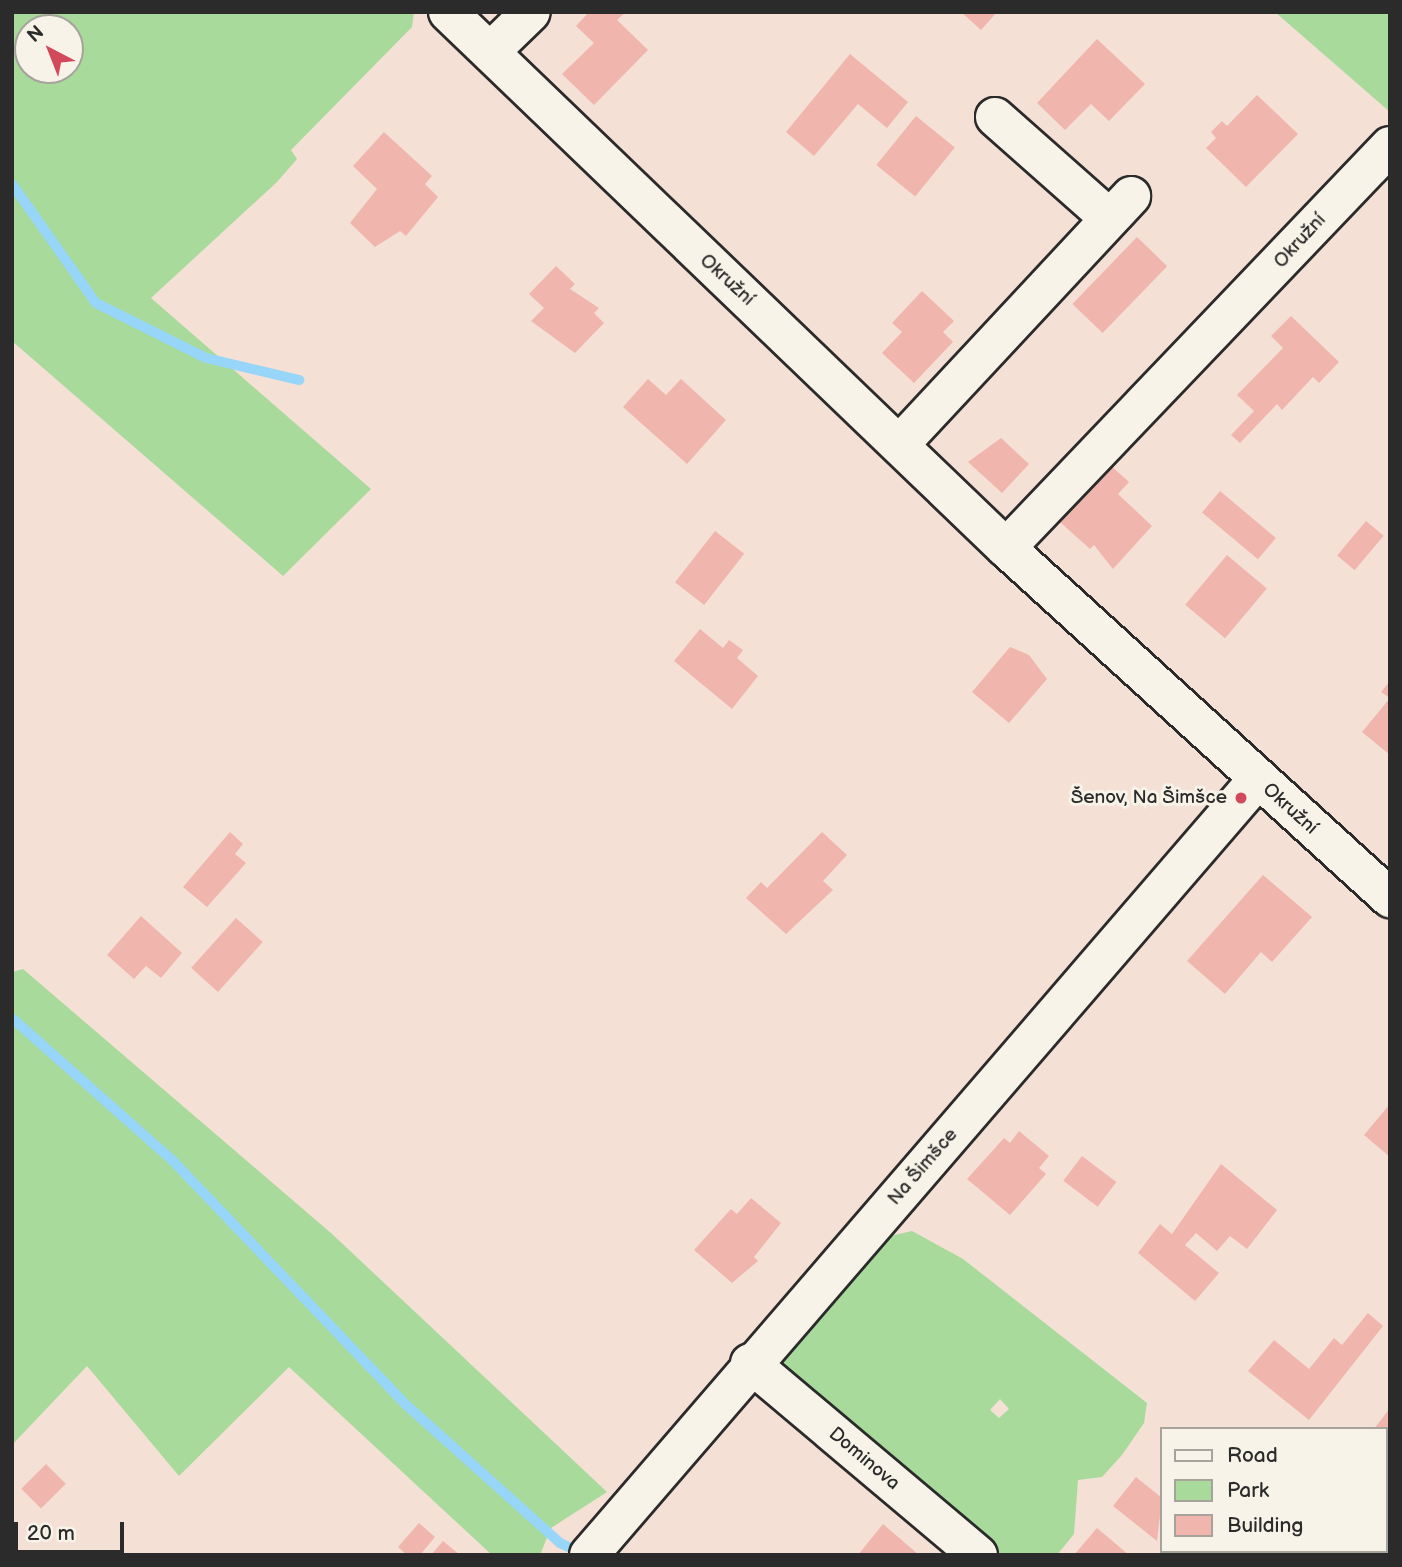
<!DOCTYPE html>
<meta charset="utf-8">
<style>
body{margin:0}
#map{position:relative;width:1402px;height:1567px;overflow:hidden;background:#f5e0d6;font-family:"Balsamiq Sans",sans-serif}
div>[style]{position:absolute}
.green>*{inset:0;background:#a7da9b}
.stream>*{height:10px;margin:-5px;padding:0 5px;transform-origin:5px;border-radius:5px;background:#97d6f8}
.building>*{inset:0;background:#f0b5ad;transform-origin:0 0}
.roads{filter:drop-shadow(2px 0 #2b2b2b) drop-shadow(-2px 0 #2b2b2b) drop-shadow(0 2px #2b2b2b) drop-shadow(0 -2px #2b2b2b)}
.minor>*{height:38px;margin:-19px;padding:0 19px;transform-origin:19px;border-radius:19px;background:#f7f3e8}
.dots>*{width:19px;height:19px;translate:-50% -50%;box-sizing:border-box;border:4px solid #f7f3e8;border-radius:50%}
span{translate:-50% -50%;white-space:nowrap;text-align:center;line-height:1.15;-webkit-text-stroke:6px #f7f3e8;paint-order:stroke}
.street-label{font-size:19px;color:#2b2b2b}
.poi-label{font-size:19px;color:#2b2b2b}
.right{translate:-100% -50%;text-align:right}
.frame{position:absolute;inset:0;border:14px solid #2b2b2b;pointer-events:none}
.legend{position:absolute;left:1160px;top:1427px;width:228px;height:126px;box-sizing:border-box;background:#f7f3e8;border:2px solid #a5a39c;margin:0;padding:9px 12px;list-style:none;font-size:21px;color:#2b2b2b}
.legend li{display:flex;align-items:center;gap:14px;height:35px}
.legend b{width:35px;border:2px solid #a5a39c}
.north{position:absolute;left:14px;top:14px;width:70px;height:70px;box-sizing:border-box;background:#f7f3e8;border:2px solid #a5a39c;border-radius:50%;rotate:318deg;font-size:19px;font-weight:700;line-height:28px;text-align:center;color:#2b2b2b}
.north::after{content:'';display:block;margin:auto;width:24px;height:32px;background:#d1495b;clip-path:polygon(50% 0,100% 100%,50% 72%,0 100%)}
.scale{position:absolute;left:14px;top:1522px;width:110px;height:32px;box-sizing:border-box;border:4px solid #2b2b2b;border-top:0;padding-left:9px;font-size:21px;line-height:24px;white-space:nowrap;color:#2b2b2b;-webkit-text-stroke:5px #f7f3e8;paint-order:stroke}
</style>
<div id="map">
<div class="green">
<i style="clip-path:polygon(evenodd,12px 12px,414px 12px,412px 27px,291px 150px,297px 159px,277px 182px,151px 298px,371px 489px,283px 576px,12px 341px,12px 12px,70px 28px,70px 70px,28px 70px,28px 28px,70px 28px)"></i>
<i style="clip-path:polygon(1275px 12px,1390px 12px,1390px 112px)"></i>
<i style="clip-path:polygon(23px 969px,332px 1234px,607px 1492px,551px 1528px,540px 1555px,492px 1555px,289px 1367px,179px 1476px,87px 1366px,12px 1445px,12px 972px)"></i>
<i style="clip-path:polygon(evenodd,912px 1231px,963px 1259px,1147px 1403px,1144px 1423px,1122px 1455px,1102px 1477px,1078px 1480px,1074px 1534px,1057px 1555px,985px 1555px,772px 1367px,882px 1238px,912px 1231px,1000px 1399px,1009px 1409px,999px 1418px,990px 1410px,1000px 1399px)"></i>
</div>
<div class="stream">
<i style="left:12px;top:184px;width:146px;rotate:54.8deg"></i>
<i style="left:96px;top:303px;width:123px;rotate:26.6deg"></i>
<i style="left:206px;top:358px;width:96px;rotate:13.3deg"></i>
<i style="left:12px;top:1018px;width:217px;rotate:41.6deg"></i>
<i style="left:174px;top:1162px;width:332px;rotate:46.3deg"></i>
<i style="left:403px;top:1402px;width:211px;rotate:41.9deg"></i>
<i style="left:560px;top:1543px;width:26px;rotate:25deg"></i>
</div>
<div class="building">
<i style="clip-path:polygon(589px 12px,626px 12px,617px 20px,648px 50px,594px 105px,562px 74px,594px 43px,576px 26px)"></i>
<i style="clip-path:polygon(961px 12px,997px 12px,981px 30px)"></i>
<i style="clip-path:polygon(1097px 39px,1145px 84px,1109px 121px,1091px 104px,1065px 130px,1037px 103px)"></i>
<i style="clip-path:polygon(850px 54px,908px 102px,887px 128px,858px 104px,814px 156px,786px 132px)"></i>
<i style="clip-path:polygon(1257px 95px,1298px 134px,1246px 187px,1206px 148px,1216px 138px,1211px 132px,1222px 121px,1227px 126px)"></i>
<i style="left:916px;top:116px;width:50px;height:63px;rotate:39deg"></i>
<i style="clip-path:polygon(384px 132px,432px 176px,425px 184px,438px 197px,406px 236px,400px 231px,375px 247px,350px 223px,377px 189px,353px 166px)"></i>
<i style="left:1137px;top:237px;width:42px;height:93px;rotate:44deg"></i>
<i style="clip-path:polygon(556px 266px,575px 284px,570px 289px,599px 308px,594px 313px,604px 323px,575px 353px,531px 321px,544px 308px,529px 294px)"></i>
<i style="clip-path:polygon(922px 291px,954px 321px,943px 332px,953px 342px,914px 383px,882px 353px,902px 332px,892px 323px)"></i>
<i style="clip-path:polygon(1291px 316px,1339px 362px,1319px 383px,1313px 377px,1282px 410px,1277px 404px,1240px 443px,1231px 435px,1254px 411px,1237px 395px,1283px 348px,1271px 336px)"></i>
<i style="clip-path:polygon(648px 379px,666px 395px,681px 379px,726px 420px,687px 464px,623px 407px)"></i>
<i style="clip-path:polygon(1001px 438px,1029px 464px,1002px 493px,968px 462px)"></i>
<i style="clip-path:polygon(1111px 466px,1129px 482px,1118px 494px,1152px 526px,1113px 569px,1094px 545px,1090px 549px,1060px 522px)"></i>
<i style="left:1220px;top:491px;width:73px;height:28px;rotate:40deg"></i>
<i style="left:1366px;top:521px;width:23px;height:45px;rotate:40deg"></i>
<i style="left:715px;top:531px;width:37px;height:65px;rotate:38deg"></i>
<i style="left:1227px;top:555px;width:52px;height:65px;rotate:40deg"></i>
<i style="clip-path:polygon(700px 629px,723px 648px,729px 640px,743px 650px,737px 658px,758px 676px,732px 709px,674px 661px)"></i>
<i style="clip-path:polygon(1010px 647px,1029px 655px,1047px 679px,1009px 723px,972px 692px)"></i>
<i style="clip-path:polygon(1390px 681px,1390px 755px,1362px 732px,1390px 698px,1381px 692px)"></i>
<i style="clip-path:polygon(230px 832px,243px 844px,235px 854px,246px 863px,207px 907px,183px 887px)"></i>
<i style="clip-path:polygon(822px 832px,847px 855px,823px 881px,833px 890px,786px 934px,746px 898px,761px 882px,767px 888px)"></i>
<i style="clip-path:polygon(1263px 875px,1312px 917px,1272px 962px,1261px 952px,1225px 994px,1187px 961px)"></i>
<i style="clip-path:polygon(141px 916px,182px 953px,161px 978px,146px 966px,134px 979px,107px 955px)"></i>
<i style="left:236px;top:918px;width:36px;height:67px;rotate:42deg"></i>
<i style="clip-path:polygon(1390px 1104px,1390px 1157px,1364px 1135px)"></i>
<i style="clip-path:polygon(1019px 1131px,1049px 1156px,1039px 1168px,1046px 1174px,1010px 1215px,967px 1179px,1004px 1138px,1010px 1143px)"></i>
<i style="left:1082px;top:1156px;width:43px;height:31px;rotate:37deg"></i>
<i style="clip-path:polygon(1221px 1164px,1277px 1210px,1247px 1249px,1230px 1236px,1217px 1251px,1196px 1233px,1185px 1245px,1219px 1273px,1195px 1301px,1138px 1253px,1160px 1224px,1172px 1234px)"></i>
<i style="clip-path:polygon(751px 1198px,781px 1223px,754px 1257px,758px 1261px,732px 1283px,694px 1250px,731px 1209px,737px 1214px)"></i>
<i style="clip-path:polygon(1368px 1313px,1383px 1326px,1309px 1420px,1248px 1371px,1274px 1340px,1309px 1369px,1334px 1338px,1342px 1345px)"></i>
<i style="clip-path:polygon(1390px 1408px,1390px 1480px,1386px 1429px,1374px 1429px)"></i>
<i style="left:46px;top:1464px;width:28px;height:35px;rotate:45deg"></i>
<i style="clip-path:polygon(1136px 1477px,1162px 1498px,1157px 1541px,1113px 1506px)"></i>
<i style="clip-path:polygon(419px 1523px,435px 1537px,420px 1555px,407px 1555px,398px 1547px)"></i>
<i style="clip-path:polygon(883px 1524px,919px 1555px,858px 1555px)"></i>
<i style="clip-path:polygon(1097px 1528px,1129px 1555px,1074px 1555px)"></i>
<i style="clip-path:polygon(443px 1541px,460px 1555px,431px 1555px)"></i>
</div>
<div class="roads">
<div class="minor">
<i style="left:448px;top:12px;width:774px;rotate:43.85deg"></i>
<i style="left:1006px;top:548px;width:520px;rotate:42.35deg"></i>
<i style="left:492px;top:50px;width:54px;rotate:-44.3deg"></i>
<i style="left:995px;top:117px;width:152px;rotate:41.5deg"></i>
<i style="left:900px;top:444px;width:339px;rotate:-47deg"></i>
<i style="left:1006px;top:548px;width:556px;rotate:-46.31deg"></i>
<i style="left:750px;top:1363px;width:298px;rotate:40.1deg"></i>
<i style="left:589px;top:1555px;width:1023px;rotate:-49.24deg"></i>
</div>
</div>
<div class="dots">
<i style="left:1241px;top:798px;background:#d1495b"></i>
</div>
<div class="street-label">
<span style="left:1300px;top:241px;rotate:-47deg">Okružní</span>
<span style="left:727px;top:280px;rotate:43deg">Okružní</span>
<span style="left:1290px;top:809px;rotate:42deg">Okružní</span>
<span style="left:923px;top:1167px;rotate:-49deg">Na Šimšce</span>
<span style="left:864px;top:1459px;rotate:40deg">Dominova</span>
</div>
<div class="poi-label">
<span class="right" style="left:1227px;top:798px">Šenov, Na Šimšce</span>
</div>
<div class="frame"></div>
<ul class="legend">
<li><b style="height:9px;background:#f7f3e8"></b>Road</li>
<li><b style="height:19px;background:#a7da9b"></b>Park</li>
<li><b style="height:19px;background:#f0b5ad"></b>Building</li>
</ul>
<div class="north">N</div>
<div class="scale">20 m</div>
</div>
